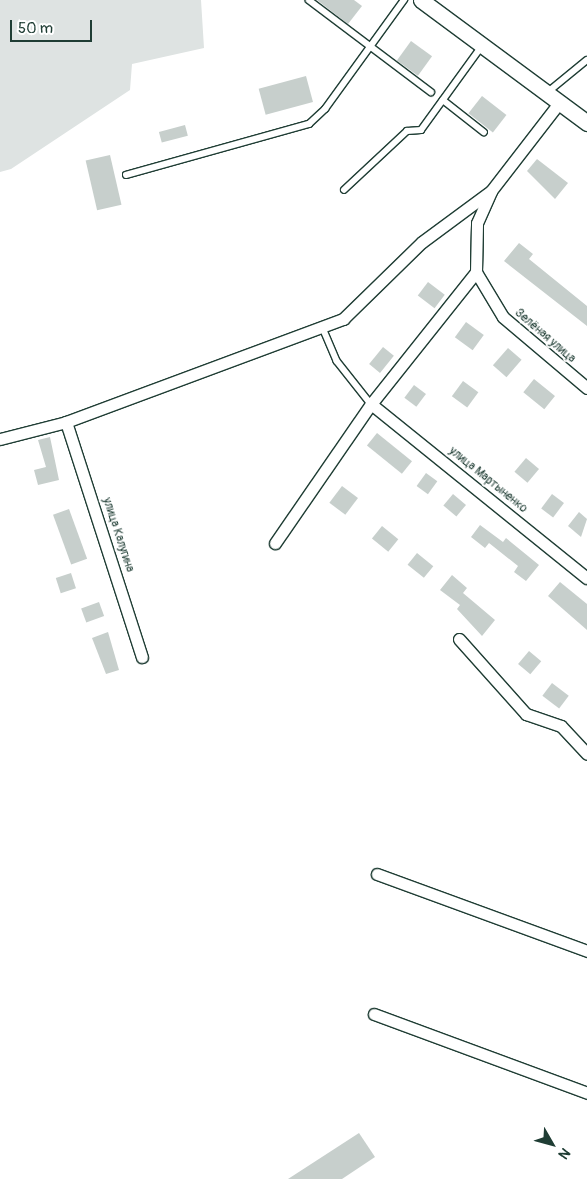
<!DOCTYPE html>
<meta charset="utf-8">
<style>
body{margin:0}
#map{position:relative;width:587px;height:1179px;overflow:hidden;background:#fff;font-family:Pangolin,sans-serif}
div>[style]{position:absolute}
.green>*{inset:0;background:#dee3e2}
.building>*{inset:0;background:#c7cfcc;transform-origin:0 0}
.roads{filter:drop-shadow(1px 0 #1f3d34) drop-shadow(-1px 0 #1f3d34) drop-shadow(0 1px #1f3d34) drop-shadow(0 -1px #1f3d34)}
.lane>*{height:5.5px;margin:-2.75px;padding:0 2.75px;transform-origin:2.75px;border-radius:2.75px;background:#fff}
.street>*{height:11px;margin:-5.5px;padding:0 5.5px;transform-origin:5.5px;border-radius:5.5px;background:#fff}
.secondary>*{height:15px;margin:-7.5px;padding:0 7.5px;transform-origin:7.5px;border-radius:7.5px;background:#fff}
span{translate:-50% -50%;white-space:nowrap;text-align:center;line-height:1.15;-webkit-text-stroke:4px #fff;paint-order:stroke}
.street-label{font-size:12px;color:#1f3d34}
.north{position:absolute;left:527px;top:1119px;width:50px;height:50px;-webkit-text-stroke:4px #fff;paint-order:stroke;rotate:128deg;font-size:14px;font-weight:700;line-height:20px;text-align:center;color:#1f3d34}
.north::after{content:'';display:block;margin:auto;width:18px;height:22px;background:#1f3d34;clip-path:polygon(50% 0,100% 100%,50% 72%,0 100%)}
.scale{position:absolute;left:10px;top:20px;width:82px;height:22px;box-sizing:border-box;border:2px solid #1f3d34;border-top:0;padding-left:6px;font-size:15px;line-height:18px;white-space:nowrap;color:#1f3d34;-webkit-text-stroke:4px #fff;paint-order:stroke}
</style>
<div id="map">
<div class="green">
<i style="clip-path:polygon(0 0,201px 0,204px 48px,132px 64px,130px 90px,11px 169px,0 172px)"></i>
</div>
<div class="building">
<i style="clip-path:polygon(317px 0,354px 0,362px 6px,348px 24px)"></i>
<i style="left:411px;top:41px;width:26px;height:24px;rotate:36deg"></i>
<i style="left:306px;top:76px;width:27px;height:49px;rotate:75deg"></i>
<i style="left:482px;top:96px;width:31px;height:22px;rotate:38deg"></i>
<i style="left:185px;top:125px;width:11px;height:27px;rotate:75deg"></i>
<i style="left:110px;top:155px;width:51px;height:25px;rotate:77deg"></i>
<i style="clip-path:polygon(537px 159px,568px 183px,555px 199px,527px 171px)"></i>
<i style="clip-path:polygon(519px 243px,533px 254px,529px 259px,587px 306px,587px 326px,504px 261px)"></i>
<i style="left:428px;top:282px;width:21px;height:17px;rotate:37deg"></i>
<i style="left:466px;top:322px;width:22px;height:19px;rotate:36deg"></i>
<i style="left:383px;top:347px;width:14px;height:22px;rotate:39deg"></i>
<i style="left:508px;top:348px;width:18px;height:23px;rotate:41deg"></i>
<i style="left:534px;top:379px;width:27px;height:17px;rotate:39deg"></i>
<i style="left:463px;top:381px;width:19px;height:19px;rotate:36deg"></i>
<i style="left:414px;top:385px;width:15px;height:16px;rotate:37deg"></i>
<i style="left:377px;top:433px;width:45px;height:16px;rotate:39deg"></i>
<i style="clip-path:polygon(50px 437px,59px 480px,38px 485px,34px 470px,46px 467px,38px 440px)"></i>
<i style="left:526px;top:458px;width:17px;height:18px;rotate:40deg"></i>
<i style="left:426px;top:473px;width:14px;height:16px;rotate:36deg"></i>
<i style="left:342px;top:486px;width:20px;height:21px;rotate:37deg"></i>
<i style="left:453px;top:494px;width:17px;height:15px;rotate:40deg"></i>
<i style="left:552px;top:494px;width:15px;height:18px;rotate:37deg"></i>
<i style="left:69px;top:509px;width:53px;height:17px;rotate:70deg"></i>
<i style="clip-path:polygon(579px 512px,587px 519px,581px 537px,568px 526px)"></i>
<i style="clip-path:polygon(480px 525px,503px 542px,506px 538px,539px 565px,526px 581px,514px 572px,518px 566px,489px 543px,485px 548px,471px 537px)"></i>
<i style="left:382px;top:526px;width:21px;height:16px;rotate:39deg"></i>
<i style="left:417px;top:553px;width:21px;height:15px;rotate:39deg"></i>
<i style="left:71px;top:573px;width:16px;height:16px;rotate:72deg"></i>
<i style="clip-path:polygon(452px 575px,467px 588px,463px 593px,495px 620px,482px 636px,457px 609px,460px 605px,440px 590px)"></i>
<i style="clip-path:polygon(560px 582px,587px 604px,587px 630px,548px 596px)"></i>
<i style="left:99px;top:602px;width:15px;height:19px;rotate:70deg"></i>
<i style="clip-path:polygon(108px 632px,119px 670px,106px 674px,92px 638px)"></i>
<i style="left:529px;top:651px;width:16px;height:17px;rotate:40deg"></i>
<i style="left:552px;top:683px;width:21px;height:16px;rotate:37deg"></i>
<i style="clip-path:polygon(359px 1133px,375px 1157px,342px 1179px,288px 1179px)"></i>
</div>
<div class="roads">
<div class="lane">
<i style="left:309px;top:0;width:153px;rotate:37deg"></i>
<i style="left:548px;top:92px;width:50px;rotate:-39.4deg"></i>
<i style="left:443px;top:100px;width:52px;rotate:38deg"></i>
<i style="left:126px;top:175px;width:190px;rotate:-15.6deg"></i>
<i style="left:309px;top:124px;width:22px;rotate:-43deg"></i>
<i style="left:325px;top:109px;width:135px;rotate:-54.1deg"></i>
<i style="left:344px;top:190px;width:86px;rotate:-43.1deg"></i>
<i style="left:407px;top:131px;width:14px;rotate:-4deg"></i>
<i style="left:421px;top:130px;width:104px;rotate:-54deg"></i>
<i style="left:323px;top:328px;width:36px;rotate:67deg"></i>
<i style="left:337px;top:361px;width:55px;rotate:51.7deg"></i>
</div>
<div class="street">
<i style="left:476px;top:272px;width:52px;rotate:59deg"></i>
<i style="left:503px;top:317px;width:110px;rotate:40.2deg"></i>
<i style="left:371px;top:404px;width:277px;rotate:38.9deg"></i>
<i style="left:66px;top:422px;width:247px;rotate:72.1deg"></i>
<i style="left:0;top:439px;width:68px;rotate:-14.4deg"></i>
<i style="left:66px;top:422px;width:296px;rotate:-20.4deg"></i>
<i style="left:343px;top:319px;width:110px;rotate:-44.3deg"></i>
<i style="left:422px;top:242px;width:86px;rotate:-36.5deg"></i>
<i style="left:275px;top:543px;width:169px;rotate:-55.4deg"></i>
<i style="left:371px;top:404px;width:169px;rotate:-51.5deg"></i>
<i style="left:476px;top:272px;width:49px;rotate:-88.8deg"></i>
<i style="left:477px;top:223px;width:35px;rotate:-66deg"></i>
<i style="left:491px;top:191px;width:111px;rotate:-52.3deg"></i>
<i style="left:459px;top:639px;width:101px;rotate:48.2deg"></i>
<i style="left:526px;top:714px;width:37px;rotate:19deg"></i>
<i style="left:561px;top:726px;width:38px;rotate:47deg"></i>
<i style="left:377px;top:874px;width:224px;rotate:20.1deg"></i>
<i style="left:374px;top:1014px;width:227px;rotate:20.3deg"></i>
</div>
<div class="secondary">
<i style="left:421px;top:0;width:207px;rotate:36.5deg"></i>
</div>
</div>
<div class="street-label">
<span style="left:545px;top:336px;rotate:41deg">Зелёная улица</span>
<span style="left:488px;top:480px;rotate:39deg">улица Мартыненко</span>
<span style="left:118px;top:535px;rotate:72deg">улица Калугина</span>
</div>
<div class="north">N</div>
<div class="scale">50 m</div>
</div>
